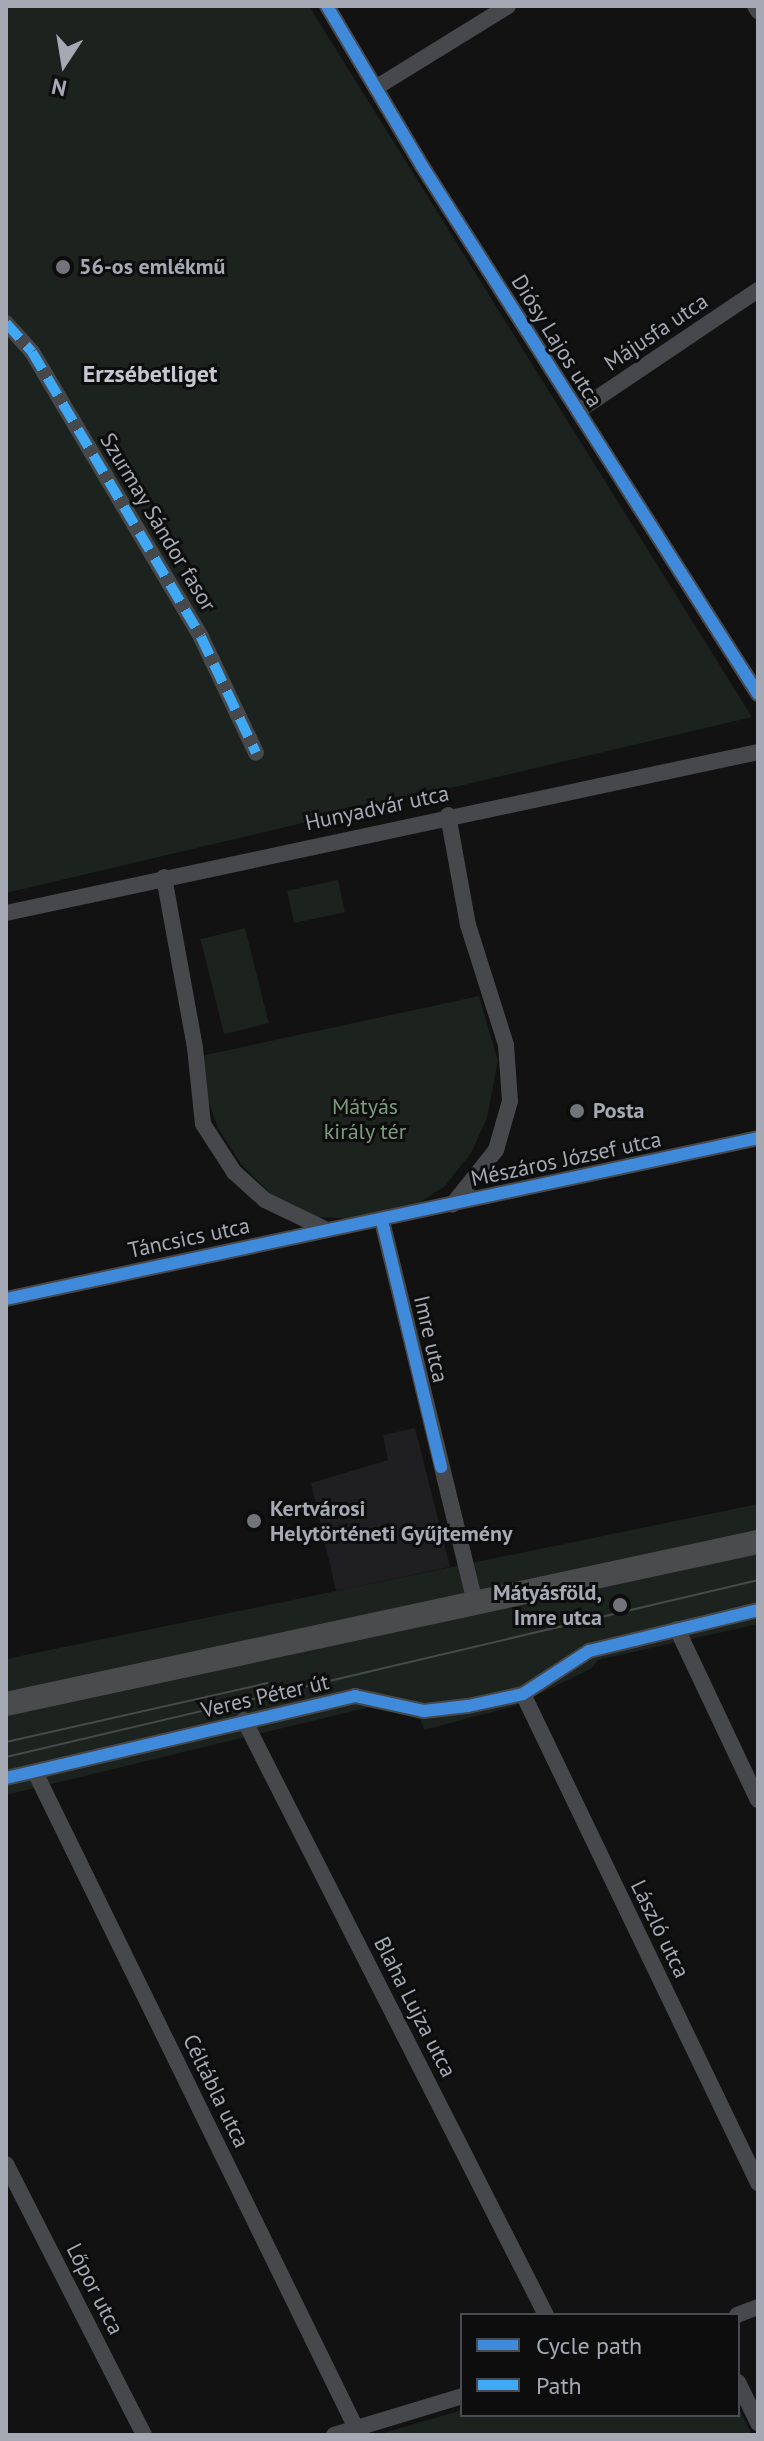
<!DOCTYPE html>
<meta charset="utf-8">
<style>
body{margin:0}
#map{position:relative;width:764px;height:2441px;overflow:hidden;background:#121213;font-family:"PT Sans",sans-serif}
div>[style]{position:absolute}
.built>*{inset:0;background:#1f1f21}
.green>*{inset:0;background:#1c221d;transform-origin:0 0}
.street>*{height:16px;margin:-8px;padding:0 8px;transform-origin:8px;border-radius:8px;background:#47484b}
.primary>*{height:24px;margin:-12px;padding:0 12px;transform-origin:12px;border-radius:12px;background:#494b4d}
.tram>*{height:2px;margin:-1px;padding:0 1px;transform-origin:1px;border-radius:1px;background:#47494b}
.quiet>*{height:10px;margin-top:-5px;transform-origin:0;background:repeating-linear-gradient(90deg,#3fa9f5 0 20px,transparent 0 30px)}
.cycleway>*{height:12px;margin:-6px;padding:0 6px;transform-origin:6px;border-radius:6px;background:#408adc}
.dots>*{width:22px;height:22px;translate:-50% -50%;box-sizing:border-box;border:4px solid #0d0d0e;border-radius:50%}
span{translate:-50% -50%;white-space:nowrap;text-align:center;line-height:1.15;-webkit-text-stroke:6px #0d0d0e;paint-order:stroke}
.poi-label{font-size:22px;color:#a4a9b3;font-weight:700}
.left{translate:0 -50%;text-align:left}
.right{translate:-100% -50%;text-align:right}
.street-label{font-size:22px;color:#a4a9b3}
.park-label{font-size:22px;color:#7c9d7d}
.neighbourhood-label{font-size:24px;color:#c4c7cf;font-weight:700}
.frame{position:absolute;inset:0;border:8px solid #a4a9b3;pointer-events:none}
.legend{position:absolute;left:460px;top:2313px;width:280px;height:104px;box-sizing:border-box;background:#0d0d0e;border:2px solid #494b50;margin:0;padding:10px 14px;list-style:none;font-size:24px;color:#a4a9b3}
.legend li{display:flex;align-items:center;gap:16px;height:40px}
.legend b{width:40px;border:2px solid #494b50}
.north{position:absolute;left:24px;top:24px;width:80px;height:80px;-webkit-text-stroke:6px #0d0d0e;paint-order:stroke;rotate:192deg;font-size:22px;font-weight:700;line-height:32px;text-align:center;color:#a4a9b3}
.north::after{content:'';display:block;margin:auto;width:28px;height:36px;background:#a4a9b3;clip-path:polygon(50% 0,100% 100%,50% 72%,0 100%)}
</style>
<div id="map">
<div class="built">
<i style="clip-path:polygon(415px 1428px,450px 1567px,336px 1591px,311px 1483px,388px 1460px,383px 1435px)"></i>
</div>
<div class="green">
<i style="clip-path:polygon(6px 6px,309px 6px,752px 717px,6px 893px)"></i>
<i style="left:338px;top:880px;width:33px;height:52px;rotate:78deg"></i>
<i style="left:245px;top:928px;width:98px;height:46px;rotate:76deg"></i>
<i style="clip-path:polygon(479px 996px,498px 1061px,487px 1118px,471px 1153px,445px 1186px,413px 1207px,361px 1219px,316px 1217px,279px 1202px,241px 1164px,218px 1128px,205px 1091px,201px 1056px)"></i>
<i style="clip-path:polygon(758px 1504px,758px 1624px,598px 1660px,592px 1668px,515px 1706px,424px 1730px,421px 1720px,374px 1706px,6px 1795px,6px 1659px)"></i>
<i style="clip-path:polygon(738px 2406px,752px 2435px,377px 2435px,462px 2410px,462px 2415px,738px 2415px)"></i>
</div>
<div class="street">
<i style="left:327px;top:6px;width:186px;rotate:59.3deg"></i>
<i style="left:422px;top:166px;width:626px;rotate:57.53deg"></i>
<i style="left:755px;top:6px;width:6px;rotate:59deg"></i>
<i style="left:377px;top:87px;width:154px;rotate:-31.7deg"></i>
<i style="left:6px;top:323px;width:39px;rotate:48deg"></i>
<i style="left:32px;top:352px;width:331px;rotate:59.3deg"></i>
<i style="left:201px;top:637px;width:128px;rotate:64.6deg"></i>
<i style="left:578px;top:411px;width:217px;rotate:-33.9deg"></i>
<i style="left:448px;top:815px;width:112px;rotate:79.7deg"></i>
<i style="left:468px;top:925px;width:126px;rotate:72.4deg"></i>
<i style="left:506px;top:1045px;width:56px;rotate:85.9deg"></i>
<i style="left:510px;top:1101px;width:51px;rotate:105.9deg"></i>
<i style="left:496px;top:1150px;width:70px;rotate:128.7deg"></i>
<i style="left:164px;top:877px;width:174px;rotate:79.7deg"></i>
<i style="left:195px;top:1048px;width:76px;rotate:84deg"></i>
<i style="left:203px;top:1124px;width:57px;rotate:57.1deg"></i>
<i style="left:234px;top:1172px;width:42px;rotate:42.1deg"></i>
<i style="left:265px;top:1200px;width:67px;rotate:25.8deg"></i>
<i style="left:6px;top:913px;width:769px;rotate:-12.08deg"></i>
<i style="left:382px;top:1221px;width:393px;rotate:76.3deg"></i>
<i style="left:6px;top:1299px;width:769px;rotate:-12.08deg"></i>
<i style="left:677px;top:1629px;width:189px;rotate:64.7deg"></i>
<i style="left:523px;top:1694px;width:543px;rotate:64.33deg"></i>
<i style="left:244px;top:1720px;width:667px;rotate:63.09deg"></i>
<i style="left:35px;top:1772px;width:730px;rotate:63.93deg"></i>
<i style="left:6px;top:1778px;width:359px;rotate:-13.2deg"></i>
<i style="left:355px;top:1696px;width:71px;rotate:12.3deg"></i>
<i style="left:424px;top:1711px;width:44px;rotate:-6.5deg"></i>
<i style="left:468px;top:1706px;width:56px;rotate:-12.3deg"></i>
<i style="left:523px;top:1694px;width:79px;rotate:-33.1deg"></i>
<i style="left:589px;top:1651px;width:174px;rotate:-13.6deg"></i>
<i style="left:6px;top:2164px;width:304px;rotate:63deg"></i>
<i style="left:737px;top:2315px;width:22px;rotate:-21deg"></i>
<i style="left:738px;top:2382px;width:46px;rotate:64deg"></i>
<i style="left:334px;top:2435px;width:134px;rotate:-16.9deg"></i>
</div>
<div class="primary">
<i style="left:6px;top:1704px;width:769px;rotate:-12.16deg"></i>
</div>
<div class="tram">
<i style="left:6px;top:1742px;width:268px;rotate:-12.7deg"></i>
<i style="left:6px;top:1757px;width:773px;rotate:-13.24deg"></i>
</div>
<div class="quiet">
<i style="left:6px;top:323px;width:39px;rotate:48deg"></i>
<i style="left:32px;top:352px;width:331px;rotate:59.3deg"></i>
<i style="left:201px;top:637px;width:128px;rotate:64.6deg"></i>
</div>
<div class="cycleway">
<i style="left:327px;top:6px;width:186px;rotate:59.3deg"></i>
<i style="left:422px;top:166px;width:626px;rotate:57.53deg"></i>
<i style="left:382px;top:1221px;width:253px;rotate:76.5deg"></i>
<i style="left:6px;top:1299px;width:769px;rotate:-12.08deg"></i>
<i style="left:6px;top:1778px;width:359px;rotate:-13.2deg"></i>
<i style="left:355px;top:1696px;width:71px;rotate:12.3deg"></i>
<i style="left:424px;top:1711px;width:44px;rotate:-6.5deg"></i>
<i style="left:468px;top:1706px;width:56px;rotate:-12.3deg"></i>
<i style="left:523px;top:1694px;width:79px;rotate:-33.1deg"></i>
<i style="left:589px;top:1651px;width:174px;rotate:-13.6deg"></i>
</div>
<div class="dots">
<i style="left:63px;top:267px;background:#71747b"></i>
<i style="left:577px;top:1111px;background:#71747b"></i>
<i style="left:254px;top:1521px;background:#71747b"></i>
<i style="left:620px;top:1605px;background:#71747b"></i>
</div>
<div class="poi-label">
<span class="left" style="left:79px;top:267px">56-os emlékmű</span>
<span class="left" style="left:593px;top:1111px">Posta</span>
<span class="left" style="left:270px;top:1521px">Kertvárosi<br>Helytörténeti Gyűjtemény</span>
<span class="right" style="left:602px;top:1605px">Mátyásföld,<br>Imre utca</span>
</div>
<div class="street-label">
<span style="left:656px;top:332px;rotate:-34deg">Májusfa utca</span>
<span style="left:557px;top:341px;rotate:58deg">Diósy Lajos utca</span>
<span style="left:158px;top:522px;rotate:59deg">Szurmay Sándor fasor</span>
<span style="left:377px;top:808px;rotate:-12deg">Hunyadvár utca</span>
<span style="left:566px;top:1159px;rotate:-12deg">Mészáros József utca</span>
<span style="left:189px;top:1238px;rotate:-12deg">Táncsics utca</span>
<span style="left:431px;top:1339px;rotate:77deg">Imre utca</span>
<span style="left:265px;top:1696px;rotate:-13deg">Veres Péter út</span>
<span style="left:660px;top:1929px;rotate:64deg">László utca</span>
<span style="left:415px;top:2007px;rotate:63deg">Blaha Lujza utca</span>
<span style="left:216px;top:2091px;rotate:64deg">Céltábla utca</span>
<span style="left:95px;top:2289px;rotate:63deg">Lőpor utca</span>
</div>
<div class="park-label">
<span style="left:365px;top:1119px">Mátyás<br>király tér</span>
</div>
<div class="neighbourhood-label">
<span style="left:150px;top:374px">Erzsébetliget</span>
</div>
<div class="frame"></div>
<ul class="legend">
<li><b style="height:10px;background:#408adc"></b>Cycle path</li>
<li><b style="height:10px;background:#3fa9f5"></b>Path</li>
</ul>
<div class="north">N</div>
</div>
